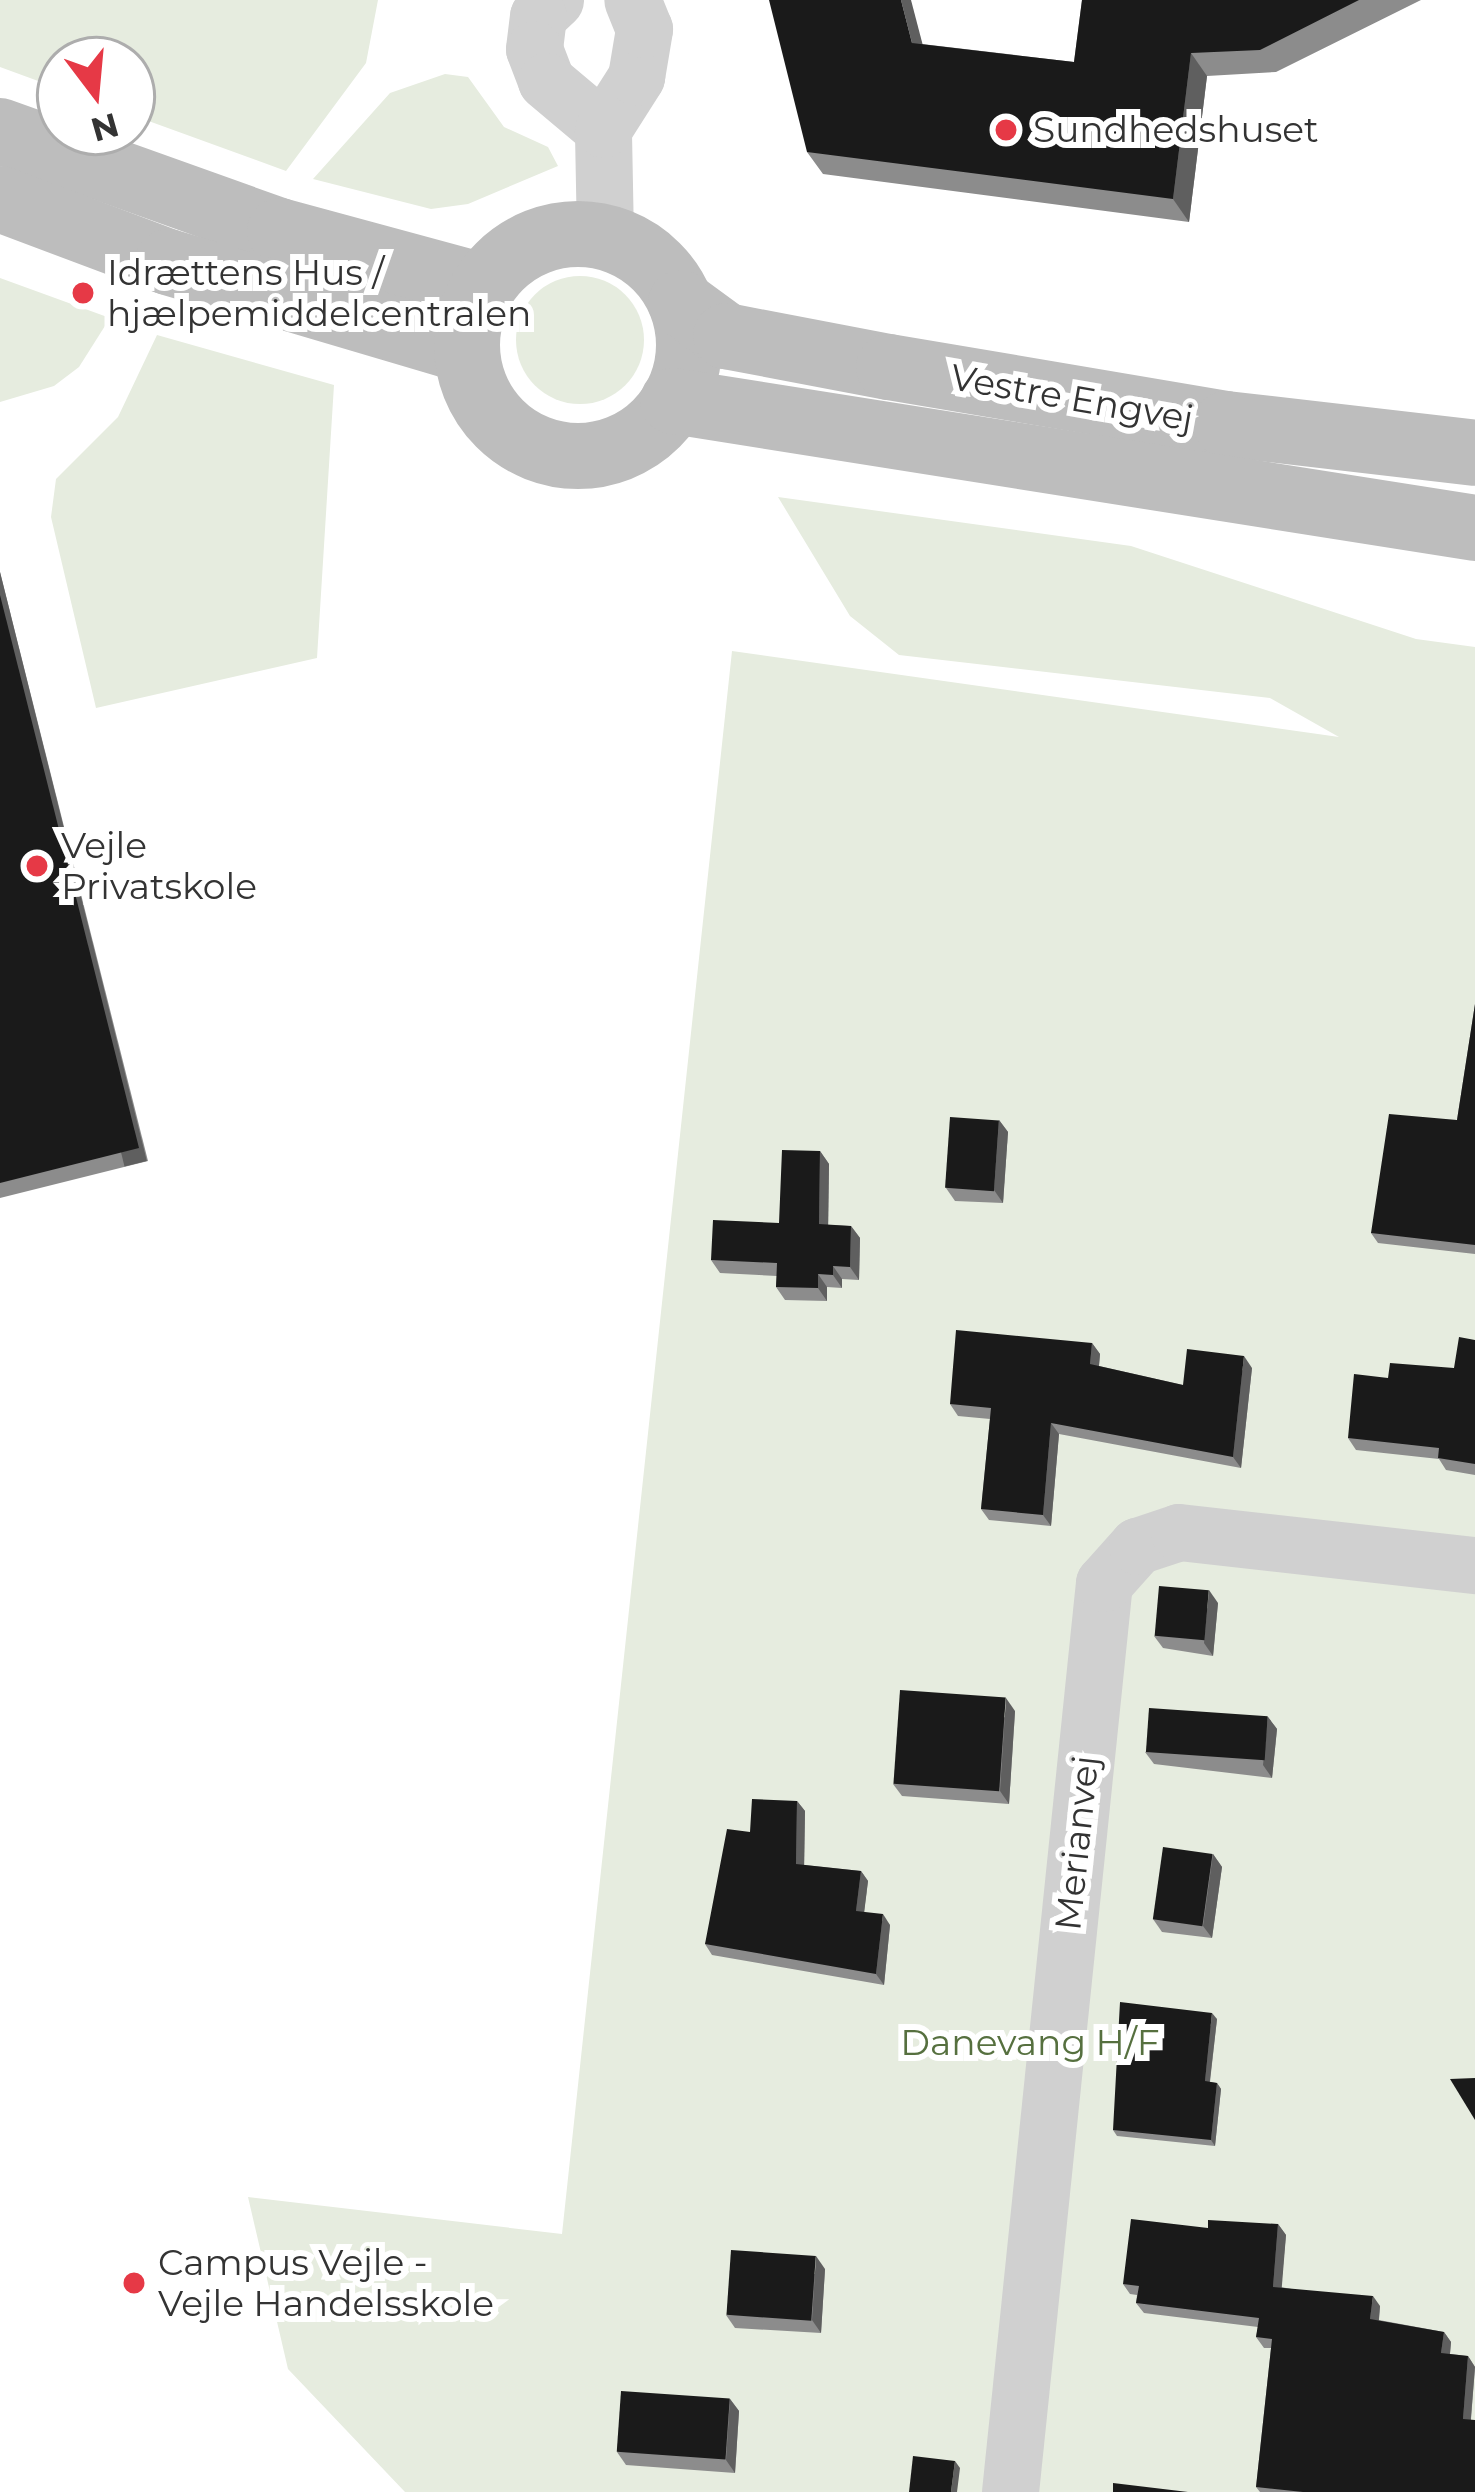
<!DOCTYPE html>
<meta charset="utf-8">
<style>
body{margin:0}
#map{position:relative;width:1475px;height:2492px;overflow:hidden;background:#fff;font-family:Montserrat,sans-serif}
div>[style]{position:absolute}
.green>*{inset:0;background:#e6ecdf}
.round{border-radius:50%}
.street>*{height:57px;margin:-28.5px;padding:0 28.5px;transform-origin:28.5px;border-radius:28.5px;background:#d0d0d0}
.secondary>*{height:66px;margin:-33px;padding:0 33px;transform-origin:33px;border-radius:33px;background:#bdbdbd}
.secondary>.ring{margin:-33px;padding:0;box-sizing:content-box;background:none;border:66px solid #bdbdbd;border-radius:50%}
.wall>*{inset:0;background:#8c8c8c}
.shaded-wall>*{inset:0;background:#5f5f5f;transform-origin:0 0}
.building>*{inset:0;background:#1a1a1a;transform-origin:0 0}
.dots>*{width:33px;height:33px;translate:-50% -50%;box-sizing:border-box;border:6px solid #fff;border-radius:50%}
span{translate:-50% -50%;white-space:nowrap;text-align:center;line-height:1.15;-webkit-text-stroke:12px #fff;paint-order:stroke}
.poi-label{font-size:36px;color:#333}
.left{translate:0 -50%;text-align:left}
.street-label{font-size:36px;color:#333}
.park-label{font-size:36px;color:#56703f}
.north{position:absolute;left:36px;top:36px;width:120px;height:120px;box-sizing:border-box;background:#fff;border:3px solid #adadad;border-radius:50%;rotate:164deg;font-size:33px;font-weight:700;line-height:48px;text-align:center;color:#333}
.north::after{content:'';display:block;margin:auto;width:42px;height:54px;background:#e63946;clip-path:polygon(50% 0,100% 100%,50% 72%,0 100%)}
</style>
<div id="map">
<div class="green">
<i style="clip-path:polygon(0 0,378px 0,366px 63px,286px 171px,132px 115px,132px 60px,60px 60px,60px 89px,0 67px)"></i>
<i style="clip-path:polygon(445px 74px,468px 77px,504px 127px,548px 147px,558px 166px,468px 204px,431px 209px,313px 179px,390px 93px)"></i>
<i class="round" style="left:516px;top:276px;width:128px;height:128px"></i>
<i style="clip-path:polygon(0 278px,110px 318px,79px 367px,54px 386px,0 402px)"></i>
<i style="clip-path:polygon(157px 335px,334px 385px,317px 658px,96px 708px,51px 517px,56px 479px,118px 417px)"></i>
<i style="clip-path:polygon(778px 497px,1131px 546px,1416px 639px,1475px 647px,1475px 2492px,405px 2492px,288px 2369px,248px 2197px,562px 2234px,732px 651px,1339px 737px,1270px 698px,899px 655px,850px 616px)"></i>
</div>
<div class="street">
<i style="left:555px;top:0;width:23px;rotate:137deg"></i>
<i style="left:538px;top:16px;width:33px;rotate:97deg"></i>
<i style="left:534px;top:49px;width:34px;rotate:69deg"></i>
<i style="left:546px;top:81px;width:75px;rotate:40.1deg"></i>
<i style="left:605px;top:237px;width:108px;rotate:-91.1deg"></i>
<i style="left:603px;top:129px;width:62px;rotate:-57.6deg"></i>
<i style="left:636px;top:77px;width:49px;rotate:-80.5deg"></i>
<i style="left:644px;top:29px;width:31px;rotate:-112deg"></i>
<i style="left:1010px;top:2492px;width:914px;rotate:-84.1deg"></i>
<i style="left:1104px;top:1583px;width:50px;rotate:-48.3deg"></i>
<i style="left:1137px;top:1546px;width:44px;rotate:-18.4deg"></i>
<i style="left:1179px;top:1532px;width:298px;rotate:6.4deg"></i>
</div>
<div class="secondary">
<i style="left:0;top:131px;width:297px;rotate:19.7deg"></i>
<i style="left:280px;top:231px;width:210px;rotate:15.2deg"></i>
<i style="left:0;top:199px;width:179px;rotate:20.6deg"></i>
<i style="left:168px;top:262px;width:311px;rotate:16.5deg"></i>
<i class="ring" style="left:467px;top:234px;width:156px;height:156px"></i>
<i style="left:681px;top:303px;width:56px;rotate:36.3deg"></i>
<i style="left:726px;top:336px;width:166px;rotate:10.8deg"></i>
<i style="left:889px;top:367px;width:342px;rotate:9.6deg"></i>
<i style="left:1226px;top:424px;width:251px;rotate:6.6deg"></i>
<i style="left:673px;top:401px;width:812px;rotate:9deg"></i>
</div>
<div class="wall">
<i style="clip-path:polygon(1082px 0,1421px 0,1276px 72px,1207px 76px,1189px 222px,823px 174px,807px 152px,922px 44px,1074px 62px)"></i>
<i style="clip-path:polygon(0 572px,148px 1161px,0 1198px)"></i>
<i style="clip-path:polygon(1475px 1004px,1475px 1254px,1378px 1243px,1371px 1233px,1457px 1120px)"></i>
<i style="clip-path:polygon(999px 1120px,1008px 1132px,1003px 1203px,955px 1201px,946px 1188px)"></i>
<i style="clip-path:polygon(820px 1151px,829px 1164px,828px 1225px,851px 1226px,860px 1238px,859px 1280px,842px 1279px,842px 1288px,827px 1287px,827px 1301px,785px 1300px,776px 1287px,777px 1276px,720px 1273px,711px 1260px,779px 1223px)"></i>
<i style="clip-path:polygon(1475px 1340px,1475px 1475px,1446px 1470px,1439px 1459px,1356px 1450px,1348px 1438px,1388px 1378px,1454px 1368px)"></i>
<i style="clip-path:polygon(1092px 1343px,1100px 1354px,1099px 1366px,1183px 1385px,1252px 1368px,1241px 1468px,1059px 1434px,1051px 1526px,989px 1520px,981px 1509px,990px 1419px,958px 1416px,950px 1404px)"></i>
<i style="clip-path:polygon(1218px 1603px,1213px 1656px,1163px 1648px,1154px 1636px)"></i>
<i style="clip-path:polygon(1015px 1711px,1009px 1804px,902px 1796px,893px 1784px)"></i>
<i style="clip-path:polygon(1268px 1717px,1277px 1729px,1272px 1778px,1154px 1764px,1145px 1752px)"></i>
<i style="clip-path:polygon(797px 1801px,805px 1811px,804px 1865px,861px 1871px,868px 1881px,864px 1912px,890px 1925px,884px 1985px,712px 1955px,705px 1944px,750px 1832px)"></i>
<i style="clip-path:polygon(1213px 1854px,1222px 1867px,1212px 1938px,1162px 1932px,1153px 1919px)"></i>
<i style="clip-path:polygon(1217px 2019px,1210px 2082px,1217px 2083px,1221px 2089px,1215px 2146px,1117px 2136px,1113px 2130px)"></i>
<i style="clip-path:polygon(1278px 2224px,1286px 2235px,1281px 2287px,1380px 2306px,1379px 2320px,1444px 2332px,1451px 2342px,1450px 2354px,1468px 2356px,1475px 2367px,1471px 2419px,1475px 2492px,1260px 2492px,1256px 2487px,1271px 2348px,1264px 2348px,1256px 2337px,1258px 2327px,1144px 2313px,1136px 2303px,1137px 2295px,1130px 2294px,1123px 2284px,1208px 2228px)"></i>
<i style="clip-path:polygon(825px 2269px,821px 2333px,735px 2328px,726px 2315px)"></i>
<i style="clip-path:polygon(730px 2399px,739px 2411px,735px 2473px,626px 2465px,617px 2452px)"></i>
</div>
<div class="shaded-wall">
<i style="clip-path:polygon(901px 0,911px 0,928px 65px,912px 43px)"></i>
<i style="clip-path:polygon(1191px 53px,1207px 76px,1189px 222px,1173px 199px)"></i>
<i style="left:0;top:572px;width:607px;height:23px;rotate:76deg"></i>
<i style="clip-path:polygon(999px 1120px,1008px 1132px,1003px 1203px,994px 1190px)"></i>
<i style="clip-path:polygon(820px 1151px,829px 1164px,828px 1237px,819px 1224px)"></i>
<i style="clip-path:polygon(851px 1226px,860px 1238px,859px 1280px,850px 1267px)"></i>
<i style="clip-path:polygon(833px 1266px,842px 1279px,842px 1288px,833px 1275px)"></i>
<i style="clip-path:polygon(818px 1274px,827px 1287px,827px 1301px,818px 1288px)"></i>
<i style="clip-path:polygon(1092px 1343px,1100px 1354px,1098px 1376px,1090px 1364px)"></i>
<i style="clip-path:polygon(1244px 1356px,1252px 1368px,1241px 1468px,1233px 1457px)"></i>
<i style="clip-path:polygon(1051px 1423px,1059px 1434px,1051px 1526px,1043px 1515px)"></i>
<i style="clip-path:polygon(1209px 1590px,1218px 1603px,1213px 1656px,1204px 1643px)"></i>
<i style="clip-path:polygon(1006px 1698px,1015px 1711px,1009px 1804px,1000px 1791px)"></i>
<i style="clip-path:polygon(1268px 1717px,1277px 1729px,1272px 1778px,1263px 1765px)"></i>
<i style="clip-path:polygon(797px 1801px,805px 1811px,804px 1874px,796px 1864px)"></i>
<i style="clip-path:polygon(1213px 1854px,1222px 1867px,1212px 1938px,1203px 1926px)"></i>
<i style="clip-path:polygon(861px 1871px,868px 1881px,863px 1922px,856px 1911px)"></i>
<i style="clip-path:polygon(883px 1914px,890px 1925px,884px 1985px,876px 1974px)"></i>
<i style="clip-path:polygon(1212px 2013px,1217px 2019px,1209px 2088px,1205px 2081px)"></i>
<i style="clip-path:polygon(1217px 2083px,1221px 2089px,1215px 2146px,1211px 2140px)"></i>
<i style="clip-path:polygon(1278px 2224px,1286px 2235px,1281px 2297px,1273px 2287px)"></i>
<i style="clip-path:polygon(816px 2256px,825px 2269px,821px 2333px,812px 2320px)"></i>
<i style="clip-path:polygon(1373px 2296px,1380px 2306px,1378px 2329px,1370px 2319px)"></i>
<i style="clip-path:polygon(1444px 2332px,1451px 2342px,1449px 2364px,1441px 2353px)"></i>
<i style="clip-path:polygon(1468px 2356px,1475px 2367px,1470px 2429px,1463px 2419px)"></i>
<i style="clip-path:polygon(730px 2399px,739px 2411px,735px 2473px,726px 2460px)"></i>
<i style="clip-path:polygon(955px 2461px,960px 2468px,957px 2492px,951px 2492px)"></i>
</div>
<div class="building">
<i style="clip-path:polygon(769px 0,901px 0,912px 43px,1074px 62px,1082px 0,1359px 0,1260px 50px,1191px 53px,1173px 199px,807px 152px)"></i>
<i style="clip-path:polygon(0 595px,139px 1148px,0 1183px)"></i>
<i style="clip-path:polygon(1475px 1004px,1475px 1245px,1371px 1233px,1389px 1114px,1457px 1120px)"></i>
<i style="left:950px;top:1117px;width:49px;height:71px;rotate:4deg"></i>
<i style="clip-path:polygon(782px 1150px,820px 1151px,819px 1224px,851px 1226px,850px 1267px,833px 1266px,833px 1275px,818px 1274px,818px 1288px,776px 1287px,777px 1263px,711px 1260px,713px 1220px,779px 1223px)"></i>
<i style="clip-path:polygon(956px 1330px,1092px 1343px,1090px 1364px,1183px 1385px,1187px 1349px,1244px 1356px,1233px 1457px,1051px 1423px,1043px 1515px,981px 1509px,991px 1408px,950px 1404px)"></i>
<i style="clip-path:polygon(1459px 1337px,1475px 1340px,1475px 1464px,1438px 1458px,1439px 1448px,1348px 1438px,1354px 1374px,1388px 1378px,1390px 1363px,1454px 1368px)"></i>
<i style="left:1159px;top:1586px;width:50px;height:50px;rotate:5deg"></i>
<i style="left:900px;top:1690px;width:106px;height:94px;rotate:4deg"></i>
<i style="left:1149px;top:1708px;width:119px;height:44px;rotate:4deg"></i>
<i style="clip-path:polygon(752px 1799px,797px 1801px,796px 1864px,861px 1871px,856px 1911px,883px 1914px,876px 1974px,705px 1944px,727px 1829px,750px 1832px)"></i>
<i style="left:1163px;top:1847px;width:50px;height:73px;rotate:8deg"></i>
<i style="clip-path:polygon(1120px 2002px,1212px 2013px,1205px 2081px,1217px 2083px,1211px 2140px,1113px 2130px)"></i>
<i style="clip-path:polygon(1475px 2078px,1475px 2120px,1450px 2079px)"></i>
<i style="clip-path:polygon(1131px 2219px,1208px 2228px,1208px 2220px,1278px 2224px,1273px 2287px,1373px 2296px,1370px 2319px,1444px 2332px,1441px 2353px,1468px 2356px,1463px 2419px,1475px 2420px,1475px 2492px,1303px 2492px,1256px 2487px,1272px 2339px,1256px 2337px,1259px 2318px,1136px 2303px,1139px 2286px,1123px 2284px)"></i>
<i style="left:731px;top:2250px;width:85px;height:65px;rotate:4deg"></i>
<i style="left:621px;top:2391px;width:109px;height:61px;rotate:4deg"></i>
<i style="clip-path:polygon(913px 2456px,955px 2461px,951px 2492px,909px 2492px)"></i>
<i style="clip-path:polygon(1113px 2483px,1188px 2492px,1113px 2492px)"></i>
</div>
<div class="dots">
<i style="left:1006px;top:130px;background:#e63946"></i>
<i style="left:83px;top:293px;background:#e63946"></i>
<i style="left:37px;top:866px;background:#e63946"></i>
<i style="left:134px;top:2283px;background:#e63946"></i>
</div>
<div class="poi-label">
<span class="left" style="left:1033px;top:130px">Sundhedshuset</span>
<span class="left" style="left:107px;top:293px">Idrættens Hus /<br>hjælpemiddelcentralen</span>
<span class="left" style="left:61px;top:866px">Vejle<br>Privatskole</span>
<span class="left" style="left:158px;top:2283px">Campus Vejle -<br>Vejle Handelsskole</span>
</div>
<div class="street-label">
<span style="left:1072px;top:398px;rotate:10deg">Vestre Engvej</span>
<span style="left:1077px;top:1843px;rotate:-84deg">Merianvej</span>
</div>
<div class="park-label">
<span style="left:1030px;top:2043px">Danevang H/F</span>
</div>
<div class="north">N</div>
</div>
